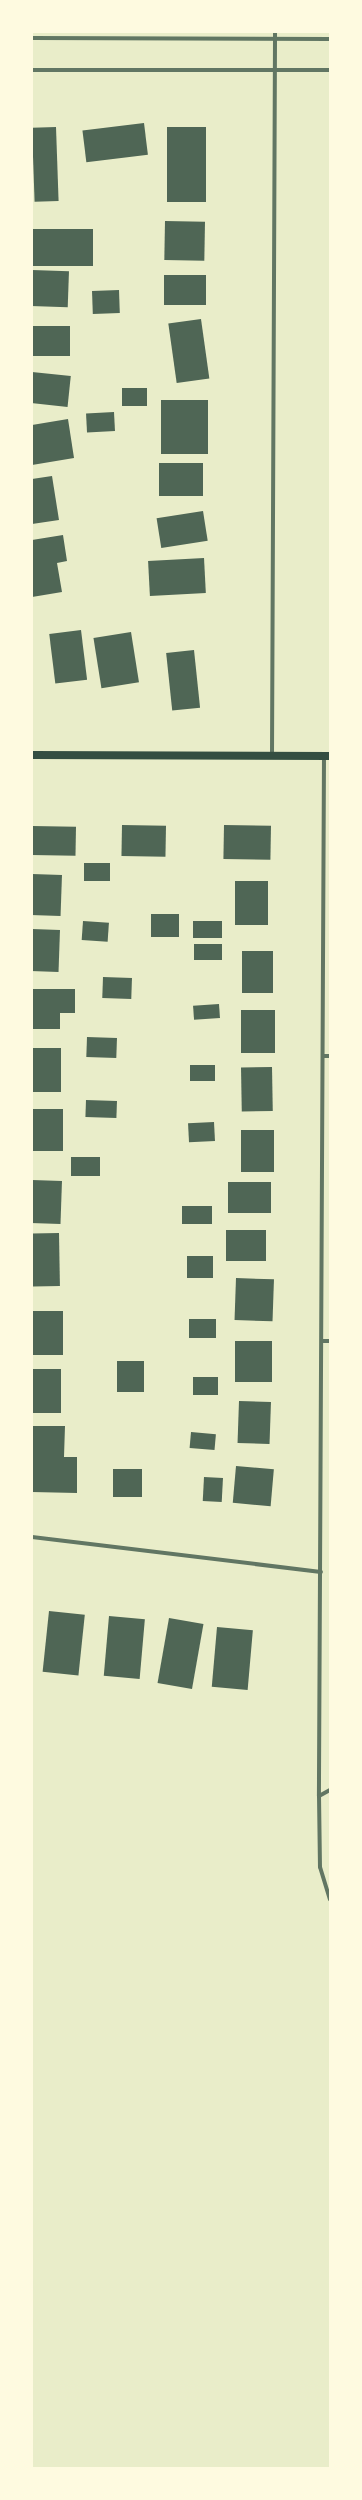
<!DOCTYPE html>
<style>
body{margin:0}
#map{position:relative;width:362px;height:2500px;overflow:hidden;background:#e9edc9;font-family:Karla,sans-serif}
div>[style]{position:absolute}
.building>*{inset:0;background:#4f6655;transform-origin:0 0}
.minor>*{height:4px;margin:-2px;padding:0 2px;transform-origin:2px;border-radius:2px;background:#617663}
.secondary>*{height:8px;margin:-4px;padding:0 4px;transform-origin:4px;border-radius:4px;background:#344e41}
span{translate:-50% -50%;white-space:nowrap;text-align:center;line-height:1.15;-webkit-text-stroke:3px #fefae0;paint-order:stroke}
.frame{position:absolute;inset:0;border:33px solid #fefae0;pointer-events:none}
</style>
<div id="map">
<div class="building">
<i style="left:144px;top:123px;width:32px;height:62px;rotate:83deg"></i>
<i style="left:56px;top:127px;width:74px;height:24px;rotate:88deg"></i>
<i style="left:167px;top:127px;width:39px;height:75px"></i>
<i style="left:165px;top:221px;width:40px;height:39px;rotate:1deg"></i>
<i style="left:32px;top:229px;width:61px;height:37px"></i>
<i style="left:32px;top:270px;width:37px;height:36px;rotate:2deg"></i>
<i style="left:164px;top:275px;width:42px;height:30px"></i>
<i style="left:119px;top:290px;width:23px;height:27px;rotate:88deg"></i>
<i style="left:201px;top:319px;width:60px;height:33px;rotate:82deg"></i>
<i style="left:32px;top:326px;width:38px;height:30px"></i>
<i style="left:32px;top:372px;width:39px;height:31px;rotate:6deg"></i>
<i style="left:147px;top:388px;width:18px;height:25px;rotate:90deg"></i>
<i style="left:161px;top:400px;width:47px;height:54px"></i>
<i style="left:114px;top:412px;width:19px;height:28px;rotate:87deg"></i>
<i style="clip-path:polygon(68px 419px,74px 458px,32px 465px,32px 425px)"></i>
<i style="left:159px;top:463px;width:44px;height:33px"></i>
<i style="clip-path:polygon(52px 476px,59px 520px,32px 524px,32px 479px)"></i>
<i style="left:203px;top:511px;width:30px;height:47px;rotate:81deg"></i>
<i style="clip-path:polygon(63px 535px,67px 561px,57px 563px,62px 592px,32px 597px,32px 540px)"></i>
<i style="left:204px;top:558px;width:35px;height:56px;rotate:87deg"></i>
<i style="left:81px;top:630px;width:50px;height:32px;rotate:83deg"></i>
<i style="left:131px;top:632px;width:51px;height:38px;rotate:81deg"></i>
<i style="left:194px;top:650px;width:58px;height:28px;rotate:84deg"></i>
<i style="left:122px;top:825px;width:44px;height:31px;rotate:1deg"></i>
<i style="left:224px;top:825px;width:47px;height:34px;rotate:1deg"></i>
<i style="left:32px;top:826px;width:44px;height:29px;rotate:1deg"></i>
<i style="left:84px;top:863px;width:26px;height:18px"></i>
<i style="left:32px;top:874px;width:30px;height:41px;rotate:2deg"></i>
<i style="left:235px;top:881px;width:33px;height:44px"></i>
<i style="left:179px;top:914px;width:23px;height:28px;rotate:90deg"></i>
<i style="left:83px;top:921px;width:26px;height:19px;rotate:4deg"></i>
<i style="left:222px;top:921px;width:17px;height:29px;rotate:90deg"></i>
<i style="left:32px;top:929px;width:28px;height:42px;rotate:2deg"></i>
<i style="left:194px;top:944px;width:28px;height:16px"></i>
<i style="left:242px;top:951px;width:31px;height:42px"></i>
<i style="left:103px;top:977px;width:29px;height:21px;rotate:2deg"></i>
<i style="clip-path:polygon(32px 989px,75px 989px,75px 1013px,60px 1013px,60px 1029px,32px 1029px)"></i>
<i style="left:219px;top:1004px;width:14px;height:26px;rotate:86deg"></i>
<i style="left:241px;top:1010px;width:34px;height:43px"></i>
<i style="left:87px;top:1037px;width:30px;height:20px;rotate:2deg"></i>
<i style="left:32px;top:1048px;width:29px;height:44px"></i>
<i style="left:190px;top:1065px;width:25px;height:16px"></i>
<i style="left:272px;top:1067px;width:44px;height:31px;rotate:89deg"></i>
<i style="left:86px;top:1100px;width:31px;height:17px;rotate:2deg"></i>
<i style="left:32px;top:1109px;width:31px;height:42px"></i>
<i style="left:214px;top:1122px;width:19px;height:26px;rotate:87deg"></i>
<i style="left:241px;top:1130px;width:33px;height:42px"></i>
<i style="left:71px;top:1157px;width:29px;height:19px"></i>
<i style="left:32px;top:1180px;width:30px;height:43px;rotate:2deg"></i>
<i style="left:228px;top:1182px;width:43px;height:31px"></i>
<i style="left:212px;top:1206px;width:18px;height:30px;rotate:90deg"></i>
<i style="left:226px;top:1230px;width:40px;height:31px"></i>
<i style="left:59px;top:1233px;width:53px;height:27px;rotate:89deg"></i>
<i style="left:187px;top:1256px;width:26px;height:22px"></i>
<i style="left:236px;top:1278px;width:38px;height:42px;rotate:2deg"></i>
<i style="left:32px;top:1311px;width:31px;height:44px"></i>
<i style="left:189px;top:1319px;width:27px;height:19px"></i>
<i style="left:235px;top:1341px;width:37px;height:41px"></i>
<i style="left:117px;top:1361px;width:27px;height:31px"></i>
<i style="left:32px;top:1369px;width:29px;height:44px"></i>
<i style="left:193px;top:1377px;width:25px;height:18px"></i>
<i style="left:239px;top:1401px;width:32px;height:42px;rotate:2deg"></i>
<i style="clip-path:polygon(32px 1426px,65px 1426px,64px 1457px,77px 1457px,77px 1493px,32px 1492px)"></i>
<i style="left:191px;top:1432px;width:25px;height:16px;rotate:5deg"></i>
<i style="left:236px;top:1466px;width:38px;height:37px;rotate:5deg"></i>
<i style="left:113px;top:1469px;width:29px;height:28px"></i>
<i style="left:204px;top:1477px;width:19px;height:24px;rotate:3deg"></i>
<i style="left:49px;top:1611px;width:36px;height:61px;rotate:6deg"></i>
<i style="left:109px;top:1616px;width:36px;height:60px;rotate:5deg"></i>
<i style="left:169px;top:1618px;width:35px;height:66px;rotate:10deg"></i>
<i style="left:217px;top:1627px;width:36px;height:60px;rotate:5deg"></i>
</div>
<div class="minor">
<i style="left:32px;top:38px;width:298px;rotate:0.2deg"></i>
<i style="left:32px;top:70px;width:298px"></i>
<i style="left:272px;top:756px;width:724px;rotate:-89.76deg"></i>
<i style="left:324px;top:756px;width:1040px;rotate:90.28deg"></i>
<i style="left:319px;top:1796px;width:71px;rotate:89.2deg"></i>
<i style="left:320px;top:1867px;width:34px;rotate:73deg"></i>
<i style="left:323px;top:1056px;width:7px"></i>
<i style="left:322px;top:1341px;width:8px"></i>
<i style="left:32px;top:1537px;width:291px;rotate:6.9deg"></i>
<i style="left:319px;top:1796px;width:13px;rotate:-29deg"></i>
</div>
<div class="secondary">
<i style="left:32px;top:755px;width:298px;rotate:0.2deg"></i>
</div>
<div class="frame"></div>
</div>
